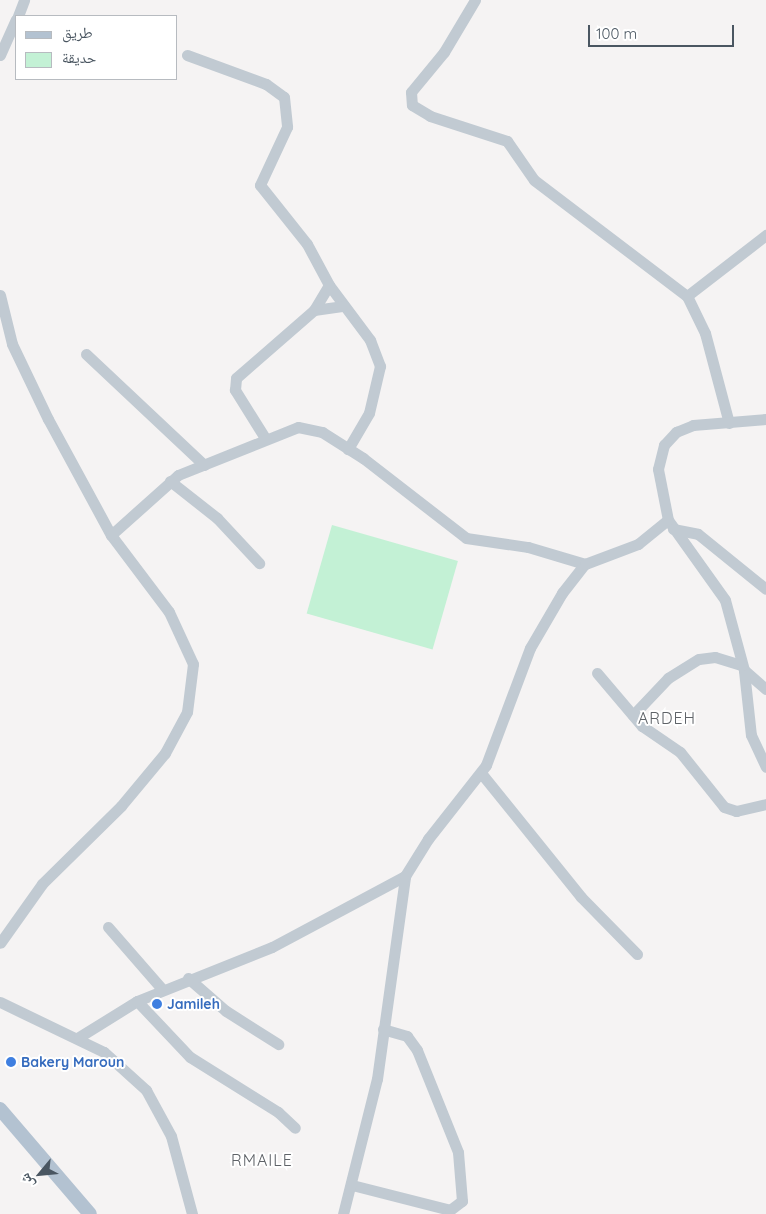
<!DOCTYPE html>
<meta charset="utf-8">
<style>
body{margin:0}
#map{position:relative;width:766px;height:1214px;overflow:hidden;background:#f5f3f3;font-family:Quicksand,"Noto Naskh Arabic",sans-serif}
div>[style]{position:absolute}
.green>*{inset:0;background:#c3f1d5;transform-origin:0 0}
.minor>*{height:11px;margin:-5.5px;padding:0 5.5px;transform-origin:5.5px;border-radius:5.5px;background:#c1cad2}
.major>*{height:14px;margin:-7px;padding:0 7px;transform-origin:7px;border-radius:7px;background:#b3c2d1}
.dots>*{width:14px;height:14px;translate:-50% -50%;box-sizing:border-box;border:2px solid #fff;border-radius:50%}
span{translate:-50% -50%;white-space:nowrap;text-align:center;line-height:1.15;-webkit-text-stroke:4px #fff;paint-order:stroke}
.shop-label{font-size:14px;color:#366cbe;font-weight:700}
.left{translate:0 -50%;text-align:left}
.quarter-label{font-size:16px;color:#5f6368;letter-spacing:1px}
.legend{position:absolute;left:15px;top:15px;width:162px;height:65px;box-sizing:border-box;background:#fff;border:1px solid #b7bbc0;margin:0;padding:6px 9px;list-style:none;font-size:15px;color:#4a5661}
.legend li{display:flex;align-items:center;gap:10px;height:25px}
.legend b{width:25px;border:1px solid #b7bbc0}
.north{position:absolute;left:15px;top:1149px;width:50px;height:50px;-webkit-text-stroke:4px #fff;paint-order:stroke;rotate:242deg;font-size:14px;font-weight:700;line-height:20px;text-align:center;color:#4a5661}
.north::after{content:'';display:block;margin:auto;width:18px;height:22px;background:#4a5661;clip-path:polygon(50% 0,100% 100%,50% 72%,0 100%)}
.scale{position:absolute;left:588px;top:25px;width:146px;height:22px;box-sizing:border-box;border:2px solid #4a5661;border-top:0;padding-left:6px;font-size:15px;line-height:18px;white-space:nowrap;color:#4a5661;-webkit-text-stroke:4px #fff;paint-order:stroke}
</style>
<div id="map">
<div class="green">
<i style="left:332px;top:525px;width:131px;height:92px;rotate:16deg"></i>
</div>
<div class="minor">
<i style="left:475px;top:0;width:61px;rotate:120.8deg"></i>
<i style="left:444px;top:52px;width:52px;rotate:129.5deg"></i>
<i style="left:411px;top:92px;width:13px;rotate:86deg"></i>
<i style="left:412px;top:105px;width:21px;rotate:31deg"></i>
<i style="left:430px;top:116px;width:81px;rotate:18deg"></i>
<i style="left:507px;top:141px;width:47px;rotate:55.3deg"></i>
<i style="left:534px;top:180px;width:192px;rotate:37.2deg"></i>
<i style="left:687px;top:296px;width:41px;rotate:64.1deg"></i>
<i style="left:705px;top:333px;width:93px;rotate:75.1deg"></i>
<i style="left:18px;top:16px;width:17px;rotate:-69deg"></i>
<i style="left:0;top:55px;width:39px;rotate:-66deg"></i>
<i style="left:187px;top:55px;width:84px;rotate:20.2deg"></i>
<i style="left:266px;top:84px;width:22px;rotate:36deg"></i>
<i style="left:284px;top:97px;width:30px;rotate:84deg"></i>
<i style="left:287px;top:127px;width:64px;rotate:115deg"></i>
<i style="left:260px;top:185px;width:75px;rotate:51.5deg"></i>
<i style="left:307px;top:244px;width:47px;rotate:61.8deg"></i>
<i style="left:329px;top:285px;width:69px;rotate:53.3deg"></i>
<i style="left:370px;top:340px;width:28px;rotate:69deg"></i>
<i style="left:380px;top:366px;width:48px;rotate:103.2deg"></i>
<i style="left:369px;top:413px;width:42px;rotate:120.3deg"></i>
<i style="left:0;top:295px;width:50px;rotate:76.2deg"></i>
<i style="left:12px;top:344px;width:83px;rotate:64.4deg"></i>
<i style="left:48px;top:419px;width:132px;rotate:61.5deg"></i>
<i style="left:111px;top:535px;width:96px;rotate:53deg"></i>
<i style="left:169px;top:612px;width:57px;rotate:65.2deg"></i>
<i style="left:193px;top:664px;width:48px;rotate:97.1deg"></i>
<i style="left:187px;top:712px;width:47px;rotate:118.2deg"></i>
<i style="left:165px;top:753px;width:69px;rotate:129.7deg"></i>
<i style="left:121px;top:806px;width:111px;rotate:135.4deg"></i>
<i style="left:42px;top:884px;width:72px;rotate:125.4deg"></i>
<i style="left:687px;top:296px;width:100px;rotate:-37.7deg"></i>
<i style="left:314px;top:310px;width:30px;rotate:-8deg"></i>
<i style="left:86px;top:354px;width:162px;rotate:43.2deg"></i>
<i style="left:265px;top:438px;width:57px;rotate:-122deg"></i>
<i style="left:235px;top:390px;width:12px;rotate:-85deg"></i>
<i style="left:236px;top:378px;width:103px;rotate:-41.1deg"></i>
<i style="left:314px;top:310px;width:29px;rotate:-59deg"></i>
<i style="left:170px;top:481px;width:60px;rotate:38.2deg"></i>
<i style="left:217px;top:518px;width:62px;rotate:47deg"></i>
<i style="left:668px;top:520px;width:98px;rotate:54.5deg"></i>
<i style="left:725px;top:600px;width:73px;rotate:74.8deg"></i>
<i style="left:744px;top:670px;width:29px;rotate:41deg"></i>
<i style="left:673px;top:529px;width:25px;rotate:11deg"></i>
<i style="left:698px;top:534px;width:87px;rotate:39deg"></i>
<i style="left:111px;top:535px;width:90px;rotate:-41.8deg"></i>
<i style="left:178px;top:475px;width:129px;rotate:-21.8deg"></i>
<i style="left:298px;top:427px;width:25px;rotate:12deg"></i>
<i style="left:322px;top:432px;width:49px;rotate:32.4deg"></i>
<i style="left:363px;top:458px;width:130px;rotate:37.8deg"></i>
<i style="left:466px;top:538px;width:63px;rotate:8.3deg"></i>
<i style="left:528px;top:547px;width:59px;rotate:16.6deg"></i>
<i style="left:744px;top:671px;width:64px;rotate:83.8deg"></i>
<i style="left:751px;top:735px;width:35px;rotate:65deg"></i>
<i style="left:597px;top:673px;width:70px;rotate:49.7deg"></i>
<i style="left:642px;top:726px;width:46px;rotate:34.4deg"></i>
<i style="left:680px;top:752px;width:70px;rotate:51.3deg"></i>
<i style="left:724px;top:807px;width:13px;rotate:18deg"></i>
<i style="left:736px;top:811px;width:31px;rotate:-13deg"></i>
<i style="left:633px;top:715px;width:51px;rotate:-46.6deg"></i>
<i style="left:668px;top:678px;width:36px;rotate:-32deg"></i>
<i style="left:699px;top:659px;width:16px;rotate:-7deg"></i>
<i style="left:715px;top:657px;width:28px;rotate:17deg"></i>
<i style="left:481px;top:773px;width:159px;rotate:51.1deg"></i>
<i style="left:581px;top:897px;width:80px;rotate:45.5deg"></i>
<i style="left:108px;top:927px;width:82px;rotate:48.9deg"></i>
<i style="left:188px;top:978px;width:50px;rotate:41deg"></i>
<i style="left:226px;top:1011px;width:62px;rotate:32.4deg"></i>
<i style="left:137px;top:1001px;width:77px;rotate:46.6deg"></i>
<i style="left:190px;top:1057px;width:104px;rotate:32deg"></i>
<i style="left:278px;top:1112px;width:23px;rotate:43deg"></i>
<i style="left:0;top:1002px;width:115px;rotate:25.7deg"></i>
<i style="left:104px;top:1052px;width:57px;rotate:42.1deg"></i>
<i style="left:146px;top:1090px;width:52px;rotate:61.5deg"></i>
<i style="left:171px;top:1136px;width:81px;rotate:74.9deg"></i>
<i style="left:79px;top:1037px;width:68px;rotate:-31.8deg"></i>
<i style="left:137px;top:1001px;width:145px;rotate:-21.8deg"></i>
<i style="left:272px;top:947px;width:151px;rotate:-28.1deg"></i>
<i style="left:352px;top:1185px;width:101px;rotate:14.3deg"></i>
<i style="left:450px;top:1210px;width:15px;rotate:-37deg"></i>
<i style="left:462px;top:1201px;width:49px;rotate:-94.7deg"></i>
<i style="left:458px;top:1152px;width:110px;rotate:-111.9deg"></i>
<i style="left:417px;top:1050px;width:17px;rotate:-126deg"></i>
<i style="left:407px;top:1036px;width:25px;rotate:-164deg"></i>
<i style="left:343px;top:1214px;width:139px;rotate:-75.9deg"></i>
<i style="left:377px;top:1079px;width:205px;rotate:-82.1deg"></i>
<i style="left:405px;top:876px;width:44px;rotate:-58.1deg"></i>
<i style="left:428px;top:839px;width:94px;rotate:-51.9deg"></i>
<i style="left:486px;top:765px;width:125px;rotate:-69.4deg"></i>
<i style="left:530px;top:648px;width:64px;rotate:-59.8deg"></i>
<i style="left:562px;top:593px;width:37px;rotate:-52deg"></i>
<i style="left:585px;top:564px;width:57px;rotate:-20.7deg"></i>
<i style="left:638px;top:544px;width:38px;rotate:-39deg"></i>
<i style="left:668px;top:520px;width:52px;rotate:-101.1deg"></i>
<i style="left:658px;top:469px;width:25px;rotate:-76deg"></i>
<i style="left:664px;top:445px;width:18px;rotate:-47deg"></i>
<i style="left:676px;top:432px;width:18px;rotate:-22deg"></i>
<i style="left:693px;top:425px;width:73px;rotate:-4.7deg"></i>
</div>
<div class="major">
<i style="left:0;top:1109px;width:138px;rotate:49.4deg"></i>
</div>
<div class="dots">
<i style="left:157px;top:1004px;background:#3f7fe0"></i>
<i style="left:11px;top:1062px;background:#3f7fe0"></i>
</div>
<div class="shop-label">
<span class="left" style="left:167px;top:1004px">Jamileh</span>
<span class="left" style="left:21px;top:1062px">Bakery Maroun</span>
</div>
<div class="quarter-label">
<span style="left:667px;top:718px">ARDEH</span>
<span style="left:262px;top:1160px">RMAILE</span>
</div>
<ul class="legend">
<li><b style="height:6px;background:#b3c2d1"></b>طريق</li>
<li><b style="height:14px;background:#c3f1d5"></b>حديقة</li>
</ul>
<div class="north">ش</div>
<div class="scale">100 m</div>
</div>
